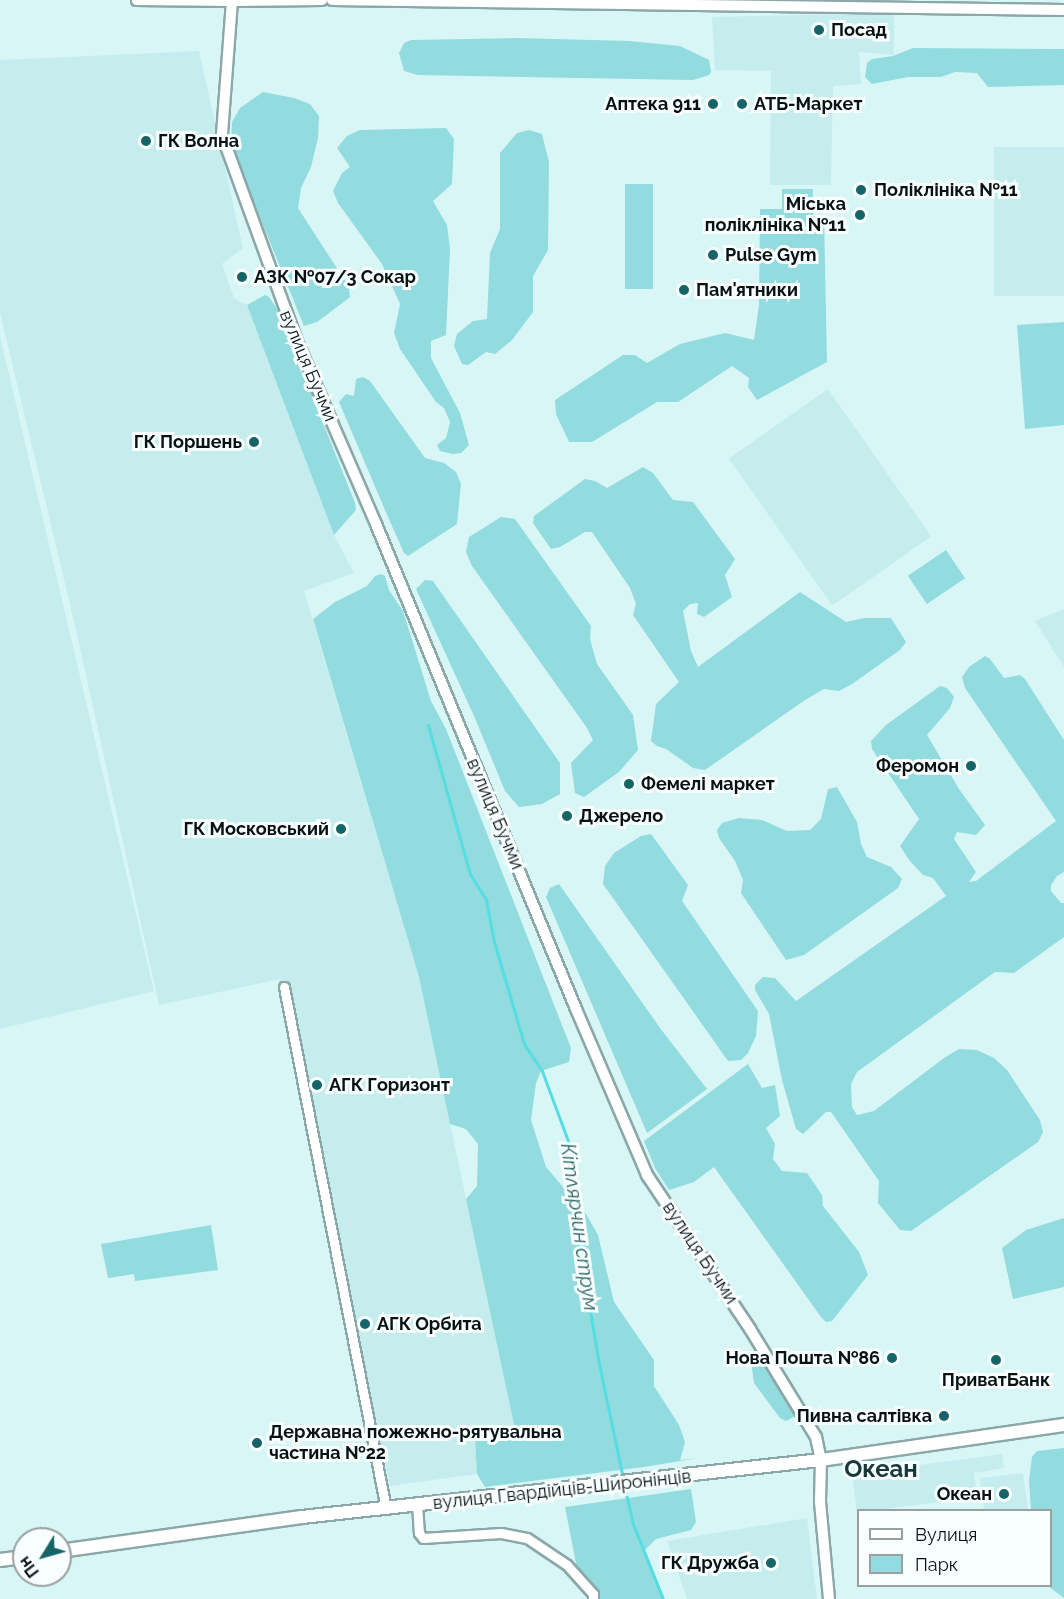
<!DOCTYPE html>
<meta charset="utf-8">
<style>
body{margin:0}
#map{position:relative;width:1064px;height:1599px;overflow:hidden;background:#d9f6f7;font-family:Raleway,sans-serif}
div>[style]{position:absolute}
.built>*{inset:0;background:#c6edee;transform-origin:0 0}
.green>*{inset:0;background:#92dbde;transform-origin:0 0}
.stream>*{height:3px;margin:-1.5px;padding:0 1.5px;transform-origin:1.5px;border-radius:1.5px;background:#54dee3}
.roads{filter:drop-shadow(2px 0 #8ba7a7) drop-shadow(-2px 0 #8ba7a7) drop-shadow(0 2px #8ba7a7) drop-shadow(0 -2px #8ba7a7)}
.minor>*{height:9px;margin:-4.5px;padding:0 4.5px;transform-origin:4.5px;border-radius:4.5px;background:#fff}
.tertiary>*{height:10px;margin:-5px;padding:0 5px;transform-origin:5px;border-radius:5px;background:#fff}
.secondary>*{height:12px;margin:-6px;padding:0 6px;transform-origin:6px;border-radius:6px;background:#fff}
.dots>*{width:16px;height:16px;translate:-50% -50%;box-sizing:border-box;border:3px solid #f8fefe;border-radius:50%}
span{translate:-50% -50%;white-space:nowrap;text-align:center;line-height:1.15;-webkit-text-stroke:6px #f8fefe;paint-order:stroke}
.poi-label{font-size:18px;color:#081213;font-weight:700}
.left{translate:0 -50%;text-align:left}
.right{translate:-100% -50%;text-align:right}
.street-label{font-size:18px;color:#081213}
.water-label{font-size:20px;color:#296163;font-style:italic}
.district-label{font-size:24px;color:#17393b;font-weight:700}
.legend{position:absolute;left:857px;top:1509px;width:195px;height:78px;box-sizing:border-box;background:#f8fefe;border:2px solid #98a0a0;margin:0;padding:8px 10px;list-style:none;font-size:18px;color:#081213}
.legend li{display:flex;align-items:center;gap:12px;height:30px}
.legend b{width:30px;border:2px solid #98a0a0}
.north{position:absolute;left:12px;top:1527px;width:60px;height:60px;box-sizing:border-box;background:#f8fefe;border:2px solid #98a0a0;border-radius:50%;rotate:233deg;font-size:16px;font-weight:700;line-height:24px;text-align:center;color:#081213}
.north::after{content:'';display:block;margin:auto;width:21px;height:27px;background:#156467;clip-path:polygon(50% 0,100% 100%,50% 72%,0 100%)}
</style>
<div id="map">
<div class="built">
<i style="clip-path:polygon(894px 13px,894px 55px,859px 52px,861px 84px,833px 86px,831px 185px,770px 185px,771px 71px,715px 70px,712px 17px)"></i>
<i style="clip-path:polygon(199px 51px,243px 248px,222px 264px,234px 298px,247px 305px,334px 535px,354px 573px,304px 591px,419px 977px,516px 1434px,475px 1438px,477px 1474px,390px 1486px,280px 979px,159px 1005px,73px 617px,0 313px,0 60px)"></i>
<i style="left:1064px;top:147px;width:149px;height:70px;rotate:90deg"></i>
<i style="clip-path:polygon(0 336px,154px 991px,0 1029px)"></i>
<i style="left:828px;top:389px;width:180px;height:121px;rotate:55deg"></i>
<i style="clip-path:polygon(1064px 609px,1064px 667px,1035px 621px)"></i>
<i style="clip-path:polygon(1002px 1454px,1004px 1468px,974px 1473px,977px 1497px,879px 1510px,858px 1510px,857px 1513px,852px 1474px)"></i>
<i style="clip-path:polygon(1023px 1473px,1028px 1510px,984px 1510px,980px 1478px)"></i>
<i style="clip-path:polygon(807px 1518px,817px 1599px,687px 1599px,667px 1541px)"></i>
</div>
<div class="green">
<i style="clip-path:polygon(517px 38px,629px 41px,680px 46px,709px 60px,711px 72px,709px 75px,693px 80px,418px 75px,404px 71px,399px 53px,404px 43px,411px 40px)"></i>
<i style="clip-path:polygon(913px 48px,1064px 49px,1064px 85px,988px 87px,977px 73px,955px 72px,941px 77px,908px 77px,872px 84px,865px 77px,867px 63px,872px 59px,893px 56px)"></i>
<i style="clip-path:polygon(263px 92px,294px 98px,310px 104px,319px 116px,318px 138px,311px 167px,301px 188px,298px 208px,349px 287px,350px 297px,341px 304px,317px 322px,304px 326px,231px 146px,232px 122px,240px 108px)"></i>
<i style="clip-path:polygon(446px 128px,454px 139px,452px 184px,433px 201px,447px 225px,450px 249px,446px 335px,431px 341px,431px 358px,460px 413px,469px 445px,461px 453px,453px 454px,440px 451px,437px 445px,446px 438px,450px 422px,444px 408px,436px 402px,400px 349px,394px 333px,400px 304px,382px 264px,338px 203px,333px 191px,342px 173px,350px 167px,337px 148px,347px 136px,360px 130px)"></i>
<i style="clip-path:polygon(529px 130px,542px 134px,549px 162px,548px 250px,533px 276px,533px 312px,512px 340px,495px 354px,486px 352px,468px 365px,462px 364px,454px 346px,457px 334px,473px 321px,487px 319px,490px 253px,500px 229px,500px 153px,517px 133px)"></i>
<i style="left:625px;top:184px;width:28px;height:105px"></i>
<i style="clip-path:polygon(782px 189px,813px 189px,813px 216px,824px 217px,827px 362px,757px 400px,748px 387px,749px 378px,732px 366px,678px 402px,657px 402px,592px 442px,569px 442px,556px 414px,555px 400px,623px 355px,635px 355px,647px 363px,680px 344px,725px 333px,754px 340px,759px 305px,760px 209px,782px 209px)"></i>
<i style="clip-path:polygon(265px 295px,269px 297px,278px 310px,355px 503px,356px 510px,334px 535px,247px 305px)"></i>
<i style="clip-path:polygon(1064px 322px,1064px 425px,1025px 429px,1017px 325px)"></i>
<i style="clip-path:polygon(363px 377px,370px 381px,425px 458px,444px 463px,456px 472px,461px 484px,457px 524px,408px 556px,404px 553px,388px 517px,339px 402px,346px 394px,354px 396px,356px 379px)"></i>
<i style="clip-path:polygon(643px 467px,653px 473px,673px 500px,693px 502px,735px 559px,725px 575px,732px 597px,704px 617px,697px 614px,698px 603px,690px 604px,683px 611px,691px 651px,698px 667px,800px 592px,846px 622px,864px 618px,891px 618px,906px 642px,900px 650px,852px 684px,839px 691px,824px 689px,805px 700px,705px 770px,693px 768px,666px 749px,657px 746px,651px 741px,656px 704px,679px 682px,633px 615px,636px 604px,630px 588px,592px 532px,585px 532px,560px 547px,551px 549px,533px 523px,534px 516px,585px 479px,595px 481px,607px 488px)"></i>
<i style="clip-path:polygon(501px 517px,515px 519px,591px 626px,590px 639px,597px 664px,633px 715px,638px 750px,619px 772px,584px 797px,575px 793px,571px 763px,593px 740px,587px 728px,472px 566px,466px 552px,469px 537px)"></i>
<i style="left:946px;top:550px;width:34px;height:46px;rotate:56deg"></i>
<i style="clip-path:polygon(381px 574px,385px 576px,389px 590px,403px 611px,431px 701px,446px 729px,571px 1048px,569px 1062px,541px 1071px,536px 1083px,531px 1120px,546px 1167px,586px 1214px,598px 1235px,614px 1302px,654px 1360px,654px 1386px,679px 1425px,685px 1442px,680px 1460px,698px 1458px,644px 1467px,485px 1487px,477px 1474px,475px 1438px,516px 1434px,466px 1199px,477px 1186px,478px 1144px,466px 1129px,450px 1124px,419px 977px,313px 619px,335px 602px,367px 586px,375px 576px)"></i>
<i style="clip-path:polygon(425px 580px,433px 581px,560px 763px,560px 794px,542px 804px,519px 807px,505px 791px,474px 716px,416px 589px)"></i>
<i style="clip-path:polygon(985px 656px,990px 659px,1004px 678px,1020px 675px,1025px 679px,1064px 740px,1064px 872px,1057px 876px,1051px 885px,1051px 891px,1061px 903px,1064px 903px,1064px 937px,1014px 973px,995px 972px,857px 1072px,851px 1084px,852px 1107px,857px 1115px,874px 1111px,944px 1058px,959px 1049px,977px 1050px,994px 1058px,1007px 1070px,1040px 1120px,1043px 1132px,1038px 1142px,911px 1231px,900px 1230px,878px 1203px,879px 1181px,831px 1112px,826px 1112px,803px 1134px,796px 1129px,782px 1080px,769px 1014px,755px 990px,755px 985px,763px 977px,775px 978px,796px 1001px,946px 896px,933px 878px,923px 875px,909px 860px,900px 846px,919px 819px,872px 749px,871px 741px,886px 725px,940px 686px,947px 688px,954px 697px,950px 708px,927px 735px,959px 789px,985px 825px,976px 835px,957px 832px,954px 839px,976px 872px,969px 882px,976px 881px,1056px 821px,965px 688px,962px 677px,969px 667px)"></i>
<i style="clip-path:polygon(837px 787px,857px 822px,861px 844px,867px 857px,891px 867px,902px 879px,898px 888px,804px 955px,786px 960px,741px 893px,743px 880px,735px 861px,719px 838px,717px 830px,722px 823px,739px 818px,762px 820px,787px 831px,810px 830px,821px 819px,828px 789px)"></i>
<i style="clip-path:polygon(651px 834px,688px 885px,682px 901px,758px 1011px,756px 1036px,748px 1053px,741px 1060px,728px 1061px,603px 884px,605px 866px,614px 853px,641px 836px)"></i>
<i style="clip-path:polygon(559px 884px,660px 1028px,707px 1089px,647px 1133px,546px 897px,550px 888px)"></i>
<i style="clip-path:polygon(748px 1064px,762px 1088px,775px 1085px,780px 1116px,766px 1128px,775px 1144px,773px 1159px,782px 1171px,807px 1173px,822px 1195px,823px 1206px,859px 1252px,868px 1275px,832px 1321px,826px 1322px,821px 1317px,714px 1167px,694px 1182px,669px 1190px,655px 1168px,644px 1141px)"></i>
<i style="clip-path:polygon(1064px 1218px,1064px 1287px,1013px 1299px,1002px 1248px,1026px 1230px)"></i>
<i style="clip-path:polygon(211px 1225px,218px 1270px,135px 1281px,134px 1274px,108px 1278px,101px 1244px)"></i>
<i style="clip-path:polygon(758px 1355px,796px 1416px,786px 1421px,780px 1418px,754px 1383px,751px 1361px)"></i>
<i style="clip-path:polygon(1064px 1448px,1064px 1598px,1048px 1586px,1050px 1586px,1050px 1510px,1031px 1510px,1029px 1481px,1032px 1457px,1037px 1451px)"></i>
<i style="clip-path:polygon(691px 1489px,696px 1522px,691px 1530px,656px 1539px,644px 1551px,663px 1599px,593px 1599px,579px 1579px,565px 1507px)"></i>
</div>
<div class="stream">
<i style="left:428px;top:725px;width:155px;rotate:74.3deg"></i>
<i style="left:470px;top:874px;width:31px;rotate:58deg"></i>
<i style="left:486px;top:900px;width:43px;rotate:79.2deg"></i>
<i style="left:494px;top:942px;width:106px;rotate:73.6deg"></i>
<i style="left:524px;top:1044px;width:32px;rotate:56deg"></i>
<i style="left:542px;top:1071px;width:83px;rotate:69.6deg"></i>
<i style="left:571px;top:1149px;width:71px;rotate:86.8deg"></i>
<i style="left:575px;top:1220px;width:141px;rotate:80.6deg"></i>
<i style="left:598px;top:1359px;width:123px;rotate:78.2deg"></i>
<i style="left:624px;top:1485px;width:40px;rotate:77deg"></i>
<i style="left:633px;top:1524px;width:81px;rotate:68.2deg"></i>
</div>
<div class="roads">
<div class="minor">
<i style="left:136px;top:0;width:96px;rotate:0.6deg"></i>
<i style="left:284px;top:987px;width:532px;rotate:78.94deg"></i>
<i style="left:417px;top:1505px;width:28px;rotate:86deg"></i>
<i style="left:419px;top:1533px;width:6px;rotate:51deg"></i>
<i style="left:423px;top:1538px;width:78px;rotate:-3.7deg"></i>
<i style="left:501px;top:1533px;width:26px;rotate:11deg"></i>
<i style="left:527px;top:1538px;width:48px;rotate:34deg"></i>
<i style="left:567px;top:1565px;width:39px;rotate:48deg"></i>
<i style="left:593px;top:1594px;width:5px;rotate:90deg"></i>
</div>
<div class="tertiary">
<i style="left:322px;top:0;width:90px;rotate:179.4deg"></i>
<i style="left:232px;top:1px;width:134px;rotate:94.3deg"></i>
<i style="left:222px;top:135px;width:225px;rotate:70deg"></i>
<i style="left:299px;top:346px;width:194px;rotate:66.6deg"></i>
<i style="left:376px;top:524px;width:525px;rotate:67.59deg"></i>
<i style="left:576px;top:1009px;width:181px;rotate:66.8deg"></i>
<i style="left:647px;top:1175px;width:185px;rotate:56.2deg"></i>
<i style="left:750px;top:1329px;width:127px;rotate:58.6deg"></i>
<i style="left:816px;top:1437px;width:24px;rotate:78deg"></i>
<i style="left:821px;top:1460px;width:42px;rotate:91.4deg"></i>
<i style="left:820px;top:1502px;width:97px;rotate:84.7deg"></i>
<i style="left:332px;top:0;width:732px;rotate:0.78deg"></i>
</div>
<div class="secondary">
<i style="left:60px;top:1551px;width:244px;rotate:-8deg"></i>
<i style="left:302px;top:1517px;width:522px;rotate:-6.27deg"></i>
<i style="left:821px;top:1460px;width:246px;rotate:-8.2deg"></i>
<i style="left:0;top:1560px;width:24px;rotate:-7deg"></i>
</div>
</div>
<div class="dots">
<i style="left:819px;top:30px;background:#156467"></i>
<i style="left:713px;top:104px;background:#156467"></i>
<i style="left:742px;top:104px;background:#156467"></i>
<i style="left:146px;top:141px;background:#156467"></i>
<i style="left:861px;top:190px;background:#156467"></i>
<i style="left:860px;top:215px;background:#156467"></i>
<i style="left:713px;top:255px;background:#156467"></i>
<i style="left:242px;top:277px;background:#156467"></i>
<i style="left:684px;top:290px;background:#156467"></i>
<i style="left:254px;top:442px;background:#156467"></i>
<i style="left:971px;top:766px;background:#156467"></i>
<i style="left:629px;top:784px;background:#156467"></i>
<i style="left:567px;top:816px;background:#156467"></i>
<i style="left:341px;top:829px;background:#156467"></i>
<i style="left:317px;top:1085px;background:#156467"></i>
<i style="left:365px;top:1324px;background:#156467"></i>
<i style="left:892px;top:1358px;background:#156467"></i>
<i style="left:996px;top:1360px;background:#156467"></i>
<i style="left:944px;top:1416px;background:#156467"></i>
<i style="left:257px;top:1443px;background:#156467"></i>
<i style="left:1004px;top:1494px;background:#156467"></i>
<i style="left:771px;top:1563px;background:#156467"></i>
</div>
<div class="poi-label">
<span class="left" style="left:831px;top:30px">Посад</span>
<span class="right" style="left:701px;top:104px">Аптека 911</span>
<span class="left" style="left:754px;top:104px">АТБ-Маркет</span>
<span class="left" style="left:158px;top:141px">ГК Волна</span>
<span class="left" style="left:874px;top:190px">Поліклініка №11</span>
<span class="right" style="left:846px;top:215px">Міська<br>поліклініка №11</span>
<span class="left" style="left:725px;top:255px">Pulse Gym</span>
<span class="left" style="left:254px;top:277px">АЗК №07/3 Сокар</span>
<span class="left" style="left:696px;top:290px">Пам'ятники</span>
<span class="right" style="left:242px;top:442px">ГК Поршень</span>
<span class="right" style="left:959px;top:766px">Феромон</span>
<span class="left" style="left:641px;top:784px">Фемелі маркет</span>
<span class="left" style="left:579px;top:816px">Джерело</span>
<span class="right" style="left:329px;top:829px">ГК Московський</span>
<span class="left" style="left:329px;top:1085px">АГК Горизонт</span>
<span class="left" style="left:377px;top:1324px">АГК Орбита</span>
<span class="right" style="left:880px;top:1358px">Нова Пошта №86</span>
<span style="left:996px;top:1380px">ПриватБанк</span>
<span class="right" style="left:932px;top:1416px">Пивна салтівка</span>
<span class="left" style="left:269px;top:1443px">Державна пожежно-рятувальна<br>частина №22</span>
<span class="right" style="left:992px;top:1494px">Океан</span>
<span class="right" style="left:759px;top:1563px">ГК Дружба</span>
</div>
<div class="street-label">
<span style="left:308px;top:366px;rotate:67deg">вулиця Бучми</span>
<span style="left:495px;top:814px;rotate:67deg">вулиця Бучми</span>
<span style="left:700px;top:1253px;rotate:56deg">вулиця Бучми</span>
<span style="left:562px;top:1490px;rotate:-6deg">вулиця Гвардійців-Широнінців</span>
</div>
<div class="water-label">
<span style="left:579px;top:1227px;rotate:82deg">Кітлярчин струм</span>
</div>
<div class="district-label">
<span style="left:881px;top:1469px">Океан</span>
</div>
<ul class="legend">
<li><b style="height:8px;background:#fff"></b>Вулиця</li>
<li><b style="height:16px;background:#92dbde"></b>Парк</li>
</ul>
<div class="north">Пн</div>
</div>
